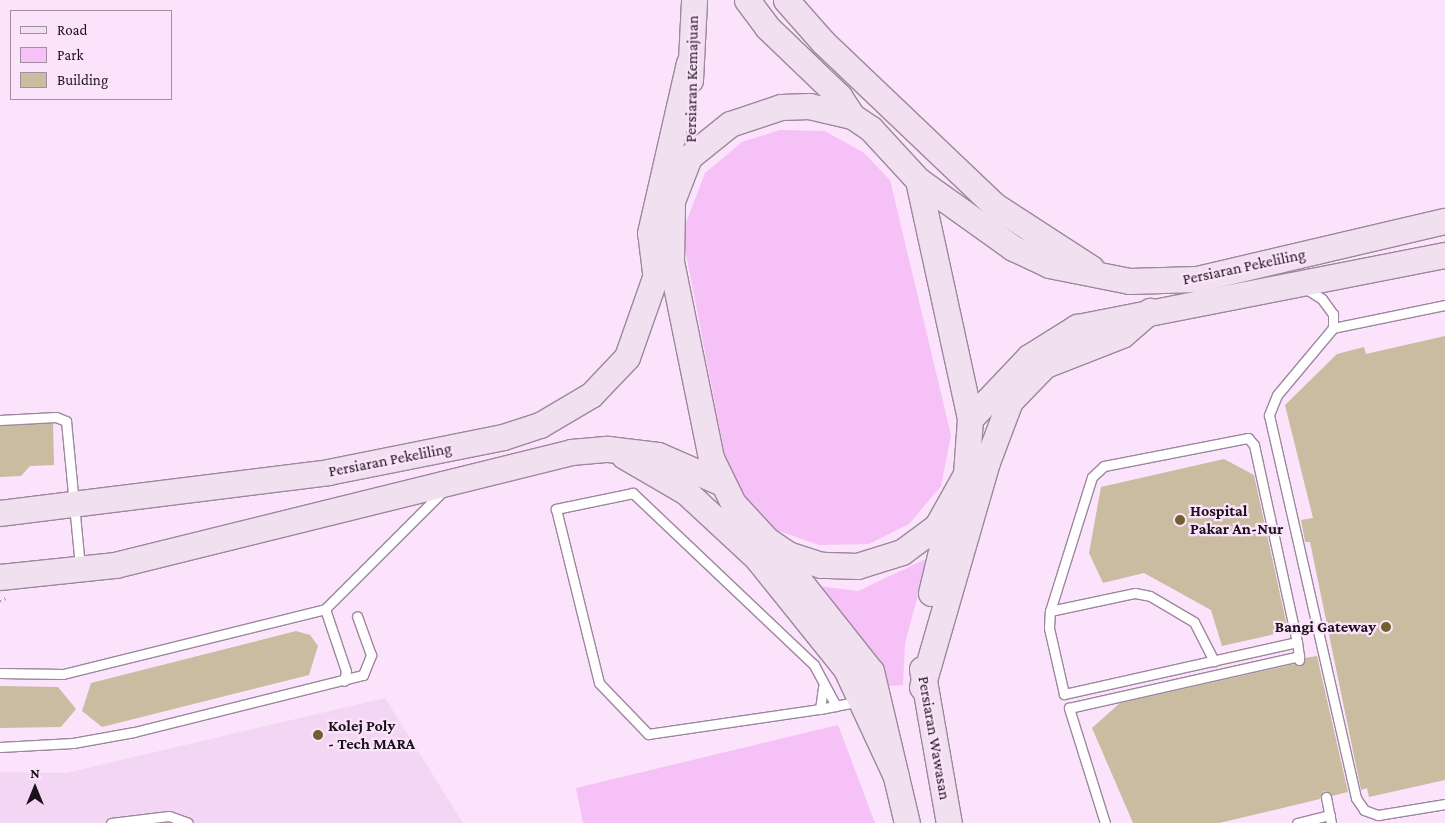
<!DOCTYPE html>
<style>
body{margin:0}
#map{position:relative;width:1445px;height:823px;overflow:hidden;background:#fbe3fb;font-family:"Crimson Pro",serif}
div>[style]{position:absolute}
.built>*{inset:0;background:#f3d6f4}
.green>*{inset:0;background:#f5c1f7}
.building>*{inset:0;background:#c9bca0}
.path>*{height:3px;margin-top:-1.5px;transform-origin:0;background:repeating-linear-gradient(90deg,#a492a4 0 1px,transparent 0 5px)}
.roads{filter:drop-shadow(1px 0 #9d879d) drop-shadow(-1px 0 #9d879d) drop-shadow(0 1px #9d879d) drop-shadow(0 -1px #9d879d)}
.service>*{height:9px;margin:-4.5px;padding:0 4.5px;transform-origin:4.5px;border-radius:4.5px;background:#fff}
.secondary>*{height:25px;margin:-12.5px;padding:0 12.5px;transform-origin:12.5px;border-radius:12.5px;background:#f0e0f0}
.dots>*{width:14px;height:14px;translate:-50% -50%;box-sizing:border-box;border:2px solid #fbe3fb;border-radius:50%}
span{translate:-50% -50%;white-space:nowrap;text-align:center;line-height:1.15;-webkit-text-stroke:4.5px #fbe3fb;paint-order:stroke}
.street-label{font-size:16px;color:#1a121a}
.poi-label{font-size:16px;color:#1a121a;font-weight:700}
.left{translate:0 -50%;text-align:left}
.right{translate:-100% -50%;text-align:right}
.legend{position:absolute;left:10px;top:10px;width:162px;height:90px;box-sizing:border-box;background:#fbe3fb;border:1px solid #a18fa1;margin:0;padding:6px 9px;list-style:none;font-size:15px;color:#1a121a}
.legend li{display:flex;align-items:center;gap:10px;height:25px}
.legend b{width:25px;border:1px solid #a18fa1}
.north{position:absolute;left:10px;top:763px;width:50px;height:50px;-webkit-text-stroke:4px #fbe3fb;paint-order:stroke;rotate:0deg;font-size:14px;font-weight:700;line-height:20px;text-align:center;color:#1a121a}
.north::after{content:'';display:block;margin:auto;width:18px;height:22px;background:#1a121a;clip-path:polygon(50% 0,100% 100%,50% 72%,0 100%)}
</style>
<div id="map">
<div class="built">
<i style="clip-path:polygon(385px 698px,463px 823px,0 823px,0 772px,66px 773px)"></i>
</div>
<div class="green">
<i style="clip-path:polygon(780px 130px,825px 131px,864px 153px,890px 180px,951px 435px,941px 486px,909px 524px,869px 544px,819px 545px,776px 530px,746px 501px,728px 471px,682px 233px,705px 173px,742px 142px)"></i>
<i style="clip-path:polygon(928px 558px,905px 643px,903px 685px,890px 686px,871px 657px,802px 584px,858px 591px)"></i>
<i style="clip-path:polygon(838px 725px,875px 823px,583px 823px,576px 788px)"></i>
</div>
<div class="building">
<i style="clip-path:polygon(1445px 336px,1445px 780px,1369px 797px,1367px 788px,1361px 790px,1310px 542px,1305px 542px,1301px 520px,1313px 518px,1285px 405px,1337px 354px,1364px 347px,1366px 354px)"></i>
<i style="clip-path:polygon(53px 423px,54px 465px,30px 466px,21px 476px,0 477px,0 426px)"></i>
<i style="clip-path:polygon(1224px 459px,1254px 475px,1288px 631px,1222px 646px,1211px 610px,1144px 573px,1103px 583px,1089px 553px,1101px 487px)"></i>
<i style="clip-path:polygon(296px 631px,310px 635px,318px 646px,309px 675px,102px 727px,82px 711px,91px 683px)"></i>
<i style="clip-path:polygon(1317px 656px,1348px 792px,1332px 796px,1324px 791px,1320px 799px,1219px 823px,1133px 823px,1092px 728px,1120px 703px,1294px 664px,1299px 666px,1305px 658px)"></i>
<i style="clip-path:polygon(0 686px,58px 687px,76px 709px,61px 727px,0 728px)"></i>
</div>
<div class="path">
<i style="left:0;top:601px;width:7px;rotate:-27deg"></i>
</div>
<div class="roads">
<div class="service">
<i style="left:1303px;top:287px;width:22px;rotate:32deg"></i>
<i style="left:1322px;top:299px;width:19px;rotate:54deg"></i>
<i style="left:1333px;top:314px;width:14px;rotate:90deg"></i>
<i style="left:1333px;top:328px;width:87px;rotate:129.9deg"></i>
<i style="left:1277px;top:395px;width:22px;rotate:112deg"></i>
<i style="left:1269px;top:415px;width:393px;rotate:77.2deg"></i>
<i style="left:1356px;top:798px;width:14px;rotate:56deg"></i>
<i style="left:1364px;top:810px;width:15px;rotate:20deg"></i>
<i style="left:1378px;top:815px;width:68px;rotate:-9.3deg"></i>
<i style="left:1333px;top:328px;width:114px;rotate:-11.6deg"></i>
<i style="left:0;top:420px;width:56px;rotate:-3.1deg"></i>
<i style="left:56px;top:417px;width:11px;rotate:22deg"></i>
<i style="left:66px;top:421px;width:147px;rotate:84.5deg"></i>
<i style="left:325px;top:609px;width:65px;rotate:71.3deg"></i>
<i style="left:346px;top:671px;width:10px;rotate:101deg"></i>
<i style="left:1050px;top:611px;width:87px;rotate:-12deg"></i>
<i style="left:1135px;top:593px;width:15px;rotate:11deg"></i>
<i style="left:1150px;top:596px;width:51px;rotate:30.6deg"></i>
<i style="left:1194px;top:622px;width:44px;rotate:62.9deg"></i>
<i style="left:1297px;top:642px;width:239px;rotate:167.4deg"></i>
<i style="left:1064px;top:694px;width:68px;rotate:-102.8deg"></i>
<i style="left:1049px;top:628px;width:17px;rotate:-87deg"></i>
<i style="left:1050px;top:611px;width:140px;rotate:-72.6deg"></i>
<i style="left:1092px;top:477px;width:16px;rotate:-43deg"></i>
<i style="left:1104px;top:466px;width:147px;rotate:-11deg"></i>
<i style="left:1248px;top:438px;width:9px;rotate:49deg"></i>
<i style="left:1254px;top:445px;width:202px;rotate:77.7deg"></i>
<i style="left:1297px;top:642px;width:14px;rotate:82deg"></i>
<i style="left:0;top:673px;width:63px;rotate:0.9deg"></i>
<i style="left:63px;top:674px;width:270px;rotate:-13.9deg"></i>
<i style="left:325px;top:609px;width:167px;rotate:-45deg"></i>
<i style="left:836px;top:706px;width:47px;rotate:-118.2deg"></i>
<i style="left:814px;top:665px;width:250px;rotate:-136.5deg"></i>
<i style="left:633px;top:493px;width:79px;rotate:168.3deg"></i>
<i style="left:556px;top:509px;width:179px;rotate:76.1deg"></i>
<i style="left:599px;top:683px;width:71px;rotate:46.1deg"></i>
<i style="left:648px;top:734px;width:174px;rotate:-8.3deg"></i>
<i style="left:820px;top:709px;width:41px;rotate:-11.3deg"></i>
<i style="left:820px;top:709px;width:22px;rotate:-82deg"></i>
<i style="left:0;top:747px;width:73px;rotate:-3.1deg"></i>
<i style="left:73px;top:743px;width:62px;rotate:-10.2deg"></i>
<i style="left:134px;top:732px;width:236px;rotate:-14deg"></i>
<i style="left:363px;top:675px;width:22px;rotate:-68deg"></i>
<i style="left:371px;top:655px;width:41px;rotate:-109.7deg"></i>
<i style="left:1326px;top:797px;width:26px;rotate:79deg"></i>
<i style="left:111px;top:823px;width:58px;rotate:-6.9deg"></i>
<i style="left:169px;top:816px;width:20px;rotate:20deg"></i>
<i style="left:1105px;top:823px;width:121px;rotate:-107.4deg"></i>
<i style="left:1069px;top:708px;width:236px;rotate:-12.7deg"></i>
<i style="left:1299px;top:656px;width:4px;rotate:90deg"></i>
<i style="left:1297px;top:823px;width:34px;rotate:-14deg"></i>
</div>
<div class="secondary">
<i style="left:747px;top:0;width:34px;rotate:53deg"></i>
<i style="left:767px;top:27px;width:100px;rotate:43.8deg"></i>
<i style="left:839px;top:96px;width:24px;rotate:57deg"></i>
<i style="left:786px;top:0;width:56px;rotate:48.6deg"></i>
<i style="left:823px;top:42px;width:236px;rotate:43.6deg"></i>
<i style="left:994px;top:205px;width:116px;rotate:33deg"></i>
<i style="left:690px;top:80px;width:80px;rotate:-87.1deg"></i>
<i style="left:809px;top:106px;width:44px;rotate:13.1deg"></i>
<i style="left:852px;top:116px;width:23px;rotate:34deg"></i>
<i style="left:871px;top:129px;width:69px;rotate:47.3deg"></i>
<i style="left:918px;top:180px;width:245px;rotate:77.7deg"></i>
<i style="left:970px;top:419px;width:55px;rotate:94.2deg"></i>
<i style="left:966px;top:474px;width:60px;rotate:119.1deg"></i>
<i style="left:937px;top:526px;width:44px;rotate:143.4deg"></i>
<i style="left:902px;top:552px;width:47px;rotate:162.7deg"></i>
<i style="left:857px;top:566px;width:36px;rotate:-178deg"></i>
<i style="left:821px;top:565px;width:35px;rotate:-162deg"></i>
<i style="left:788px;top:554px;width:25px;rotate:-146deg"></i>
<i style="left:767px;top:540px;width:50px;rotate:-132.6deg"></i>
<i style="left:733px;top:503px;width:50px;rotate:-116.1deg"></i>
<i style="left:711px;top:458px;width:201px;rotate:-101.5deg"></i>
<i style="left:671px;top:261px;width:60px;rotate:-89deg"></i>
<i style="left:672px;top:201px;width:47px;rotate:-68.9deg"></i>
<i style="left:689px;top:157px;width:53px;rotate:-38.8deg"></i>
<i style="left:730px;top:124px;width:54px;rotate:-18.4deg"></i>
<i style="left:781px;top:107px;width:28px;rotate:-2deg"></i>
<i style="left:918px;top:180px;width:117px;rotate:35.6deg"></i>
<i style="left:1013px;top:248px;width:40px;rotate:25deg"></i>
<i style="left:1049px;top:265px;width:82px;rotate:11.3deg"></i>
<i style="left:1129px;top:281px;width:68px;rotate:-1.7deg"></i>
<i style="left:1197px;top:279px;width:255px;rotate:-13.2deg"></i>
<i style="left:655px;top:272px;width:39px;rotate:-97deg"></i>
<i style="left:650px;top:233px;width:174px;rotate:-77.1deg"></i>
<i style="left:970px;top:419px;width:86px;rotate:-46.4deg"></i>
<i style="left:1029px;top:357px;width:57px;rotate:-32deg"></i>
<i style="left:1077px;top:327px;width:375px;rotate:-11.1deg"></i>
<i style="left:624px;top:456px;width:72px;rotate:30.1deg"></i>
<i style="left:686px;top:492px;width:96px;rotate:42.9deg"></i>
<i style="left:756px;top:557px;width:144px;rotate:51.2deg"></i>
<i style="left:846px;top:669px;width:118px;rotate:65deg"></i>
<i style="left:0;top:513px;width:331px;rotate:-7.1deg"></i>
<i style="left:328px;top:472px;width:178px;rotate:-11.3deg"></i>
<i style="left:503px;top:437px;width:39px;rotate:-18deg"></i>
<i style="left:540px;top:425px;width:59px;rotate:-30.5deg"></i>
<i style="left:591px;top:395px;width:52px;rotate:-46.5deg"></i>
<i style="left:627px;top:357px;width:118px;rotate:-70.6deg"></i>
<i style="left:775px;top:550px;width:154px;rotate:51.6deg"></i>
<i style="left:871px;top:671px;width:156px;rotate:76.7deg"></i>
<i style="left:0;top:577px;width:116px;rotate:-6deg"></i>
<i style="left:115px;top:565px;width:470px;rotate:-13.9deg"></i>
<i style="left:571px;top:452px;width:37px;rotate:-5deg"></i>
<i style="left:608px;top:449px;width:50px;rotate:6.8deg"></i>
<i style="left:658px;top:455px;width:70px;rotate:23.6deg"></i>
<i style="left:931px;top:593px;width:85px;rotate:-76.5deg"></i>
<i style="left:922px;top:669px;width:156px;rotate:80.1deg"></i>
<i style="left:922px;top:687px;width:234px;rotate:-73.9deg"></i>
<i style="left:987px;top:462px;width:65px;rotate:-69.3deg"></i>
<i style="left:1010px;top:401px;width:50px;rotate:-45.8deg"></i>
<i style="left:1045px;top:365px;width:83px;rotate:-21.3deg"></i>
<i style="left:1122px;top:335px;width:37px;rotate:-41deg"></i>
</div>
</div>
<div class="dots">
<i style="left:1180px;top:520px;background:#735e2d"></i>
<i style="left:1386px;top:627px;background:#735e2d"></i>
<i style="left:318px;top:735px;background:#735e2d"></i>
</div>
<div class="street-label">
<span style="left:692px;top:79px;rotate:-89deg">Persiaran Kemajuan</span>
<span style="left:1244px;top:267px;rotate:-12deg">Persiaran Pekeliling</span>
<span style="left:390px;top:460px;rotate:-11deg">Persiaran Pekeliling</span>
<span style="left:934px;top:738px;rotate:80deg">Persiaran Wawasan</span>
</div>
<div class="poi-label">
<span class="left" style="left:1190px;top:520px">Hospital<br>Pakar An-Nur</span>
<span class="right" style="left:1376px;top:627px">Bangi Gateway</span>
<span class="left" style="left:328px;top:735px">Kolej Poly<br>- Tech MARA</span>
</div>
<ul class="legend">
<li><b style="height:6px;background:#f0e0f0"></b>Road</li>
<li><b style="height:14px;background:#f5c1f7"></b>Park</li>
<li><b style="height:14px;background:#c9bca0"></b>Building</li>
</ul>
<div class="north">N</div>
</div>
